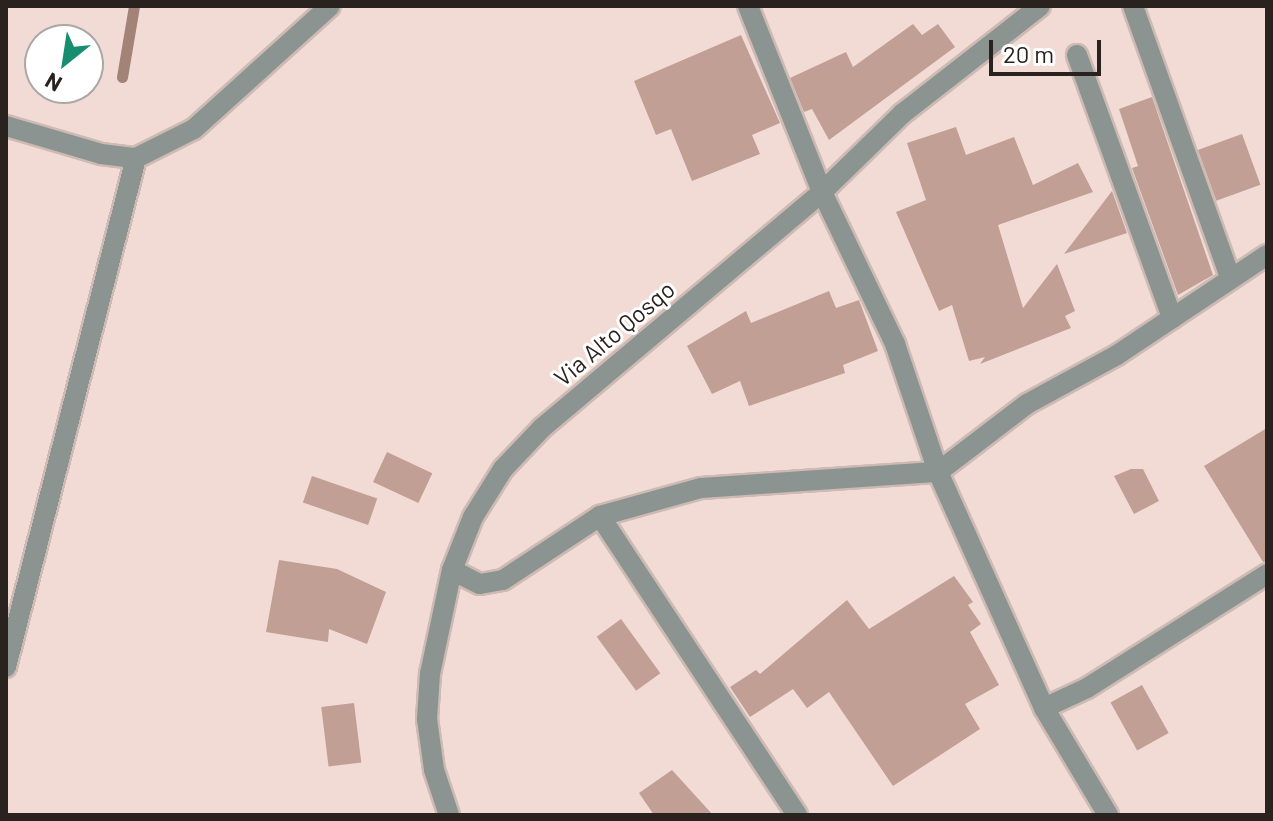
<!DOCTYPE html>
<style>
body{margin:0}
#map{position:relative;width:1273px;height:821px;overflow:hidden;background:#f1dbd4;font-family:Barlow,sans-serif}
div>[style]{position:absolute}
.stream>*{height:11px;margin:-5.5px;padding:0 5.5px;transform-origin:5.5px;border-radius:5.5px;background:#a38277}
.building>*{inset:0;background:#c29f95;transform-origin:0 0}
.roads{filter:drop-shadow(2px 0 #cdbab3) drop-shadow(-2px 0 #cdbab3) drop-shadow(0 2px #cdbab3) drop-shadow(0 -2px #cdbab3)}
.minor>*{height:20px;margin:-10px;padding:0 10px;transform-origin:10px;border-radius:10px;background:#8b9491}
.tertiary>*{height:20px;margin:-10px;padding:0 10px;transform-origin:10px;border-radius:10px;background:#8b9491}
span{translate:-50% -50%;white-space:nowrap;text-align:center;line-height:1.15;-webkit-text-stroke:6px #fff;paint-order:stroke}
.street-label{font-size:24px;color:#2a221f}
.frame{position:absolute;inset:0;border:8px solid #2a221f;pointer-events:none}
.north{position:absolute;left:24px;top:24px;width:80px;height:80px;box-sizing:border-box;background:#fff;border:2px solid #aaa7a5;border-radius:50%;rotate:210deg;font-size:22px;font-weight:700;line-height:32px;text-align:center;color:#2a221f}
.north::after{content:'';display:block;margin:auto;width:28px;height:36px;background:#198d6f;clip-path:polygon(50% 0,100% 100%,50% 72%,0 100%)}
.scale{position:absolute;left:989px;top:40px;width:112px;height:36px;box-sizing:border-box;border:4px solid #2a221f;border-top:0;padding-left:10px;font-size:24px;line-height:28px;white-space:nowrap;color:#2a221f;-webkit-text-stroke:6px #fff;paint-order:stroke}
</style>
<div id="map">
<div class="stream">
<i style="left:122px;top:77px;width:72px;rotate:-80.4deg"></i>
</div>
<div class="building">
<i style="clip-path:polygon(913px 24px,922px 35px,938px 24px,955px 47px,829px 140px,812px 109px,804px 112px,790px 78px,846px 52px,853px 67px)"></i>
<i style="clip-path:polygon(741px 35px,780px 123px,752px 135px,760px 154px,692px 181px,671px 129px,656px 135px,634px 81px)"></i>
<i style="clip-path:polygon(1152px 97px,1213px 275px,1178px 295px,1132px 168px,1138px 166px,1119px 109px)"></i>
<i style="clip-path:polygon(956px 127px,966px 155px,1014px 137px,1033px 185px,1078px 163px,1093px 192px,998px 225px,1023px 308px,1057px 264px,1075px 311px,1065px 316px,1071px 328px,980px 364px,985px 357px,969px 361px,952px 305px,939px 311px,896px 212px,926px 200px,907px 143px)"></i>
<i style="left:1242px;top:134px;width:54px;height:47px;rotate:70deg"></i>
<i style="clip-path:polygon(1112px 191px,1127px 233px,1064px 254px)"></i>
<i style="clip-path:polygon(829px 291px,836px 308px,859px 300px,878px 351px,843px 365px,845px 373px,749px 406px,740px 381px,712px 394px,687px 346px,746px 311px,751px 323px)"></i>
<i style="clip-path:polygon(1267px 428px,1267px 561px,1263px 562px,1204px 466px)"></i>
<i style="left:387px;top:452px;width:50px;height:33px;rotate:25deg"></i>
<i style="clip-path:polygon(1131px 469px,1143px 469px,1159px 501px,1134px 514px,1114px 476px)"></i>
<i style="left:312px;top:476px;width:69px;height:28px;rotate:19deg"></i>
<i style="clip-path:polygon(279px 560px,337px 569px,386px 592px,367px 644px,329px 629px,328px 642px,266px 632px)"></i>
<i style="clip-path:polygon(954px 576px,973px 602px,968px 605px,981px 624px,970px 632px,999px 685px,965px 704px,980px 729px,893px 786px,829px 692px,807px 708px,793px 689px,750px 717px,730px 687px,756px 670px,760px 674px,847px 600px,869px 629px)"></i>
<i style="left:621px;top:619px;width:67px;height:30px;rotate:54deg"></i>
<i style="left:1142px;top:685px;width:55px;height:36px;rotate:61deg"></i>
<i style="left:354px;top:703px;width:60px;height:33px;rotate:83deg"></i>
<i style="clip-path:polygon(672px 770px,713px 815px,654px 815px,639px 793px)"></i>
</div>
<div class="roads">
<div class="minor">
<i style="left:748px;top:6px;width:200px;rotate:68.3deg"></i>
<i style="left:822px;top:192px;width:169px;rotate:64.3deg"></i>
<i style="left:895px;top:344px;width:135px;rotate:71.4deg"></i>
<i style="left:938px;top:472px;width:259px;rotate:65.8deg"></i>
<i style="left:1044px;top:708px;width:125px;rotate:59.1deg"></i>
<i style="left:1133px;top:6px;width:290px;rotate:70.3deg"></i>
<i style="left:1077px;top:55px;width:280px;rotate:70.1deg"></i>
<i style="left:6px;top:126px;width:99px;rotate:16.4deg"></i>
<i style="left:101px;top:154px;width:35px;rotate:7deg"></i>
<i style="left:136px;top:158px;width:65px;rotate:-26.6deg"></i>
<i style="left:194px;top:129px;width:183px;rotate:-42.1deg"></i>
<i style="left:600px;top:516px;width:358px;rotate:56.6deg"></i>
<i style="left:452px;top:570px;width:31px;rotate:27deg"></i>
<i style="left:480px;top:584px;width:23px;rotate:-10deg"></i>
<i style="left:503px;top:580px;width:116px;rotate:-33.4deg"></i>
<i style="left:600px;top:516px;width:105px;rotate:-15.5deg"></i>
<i style="left:701px;top:488px;width:238px;rotate:-3.9deg"></i>
<i style="left:938px;top:472px;width:112px;rotate:-37.4deg"></i>
<i style="left:1027px;top:404px;width:102px;rotate:-28.6deg"></i>
<i style="left:1117px;top:355px;width:180px;rotate:-33.7deg"></i>
<i style="left:6px;top:667px;width:525px;rotate:-75.67deg"></i>
<i style="left:1044px;top:708px;width:47px;rotate:-24.9deg"></i>
<i style="left:1087px;top:688px;width:213px;rotate:-32.3deg"></i>
</div>
<div class="tertiary">
<i style="left:449px;top:815px;width:47px;rotate:-108.4deg"></i>
<i style="left:434px;top:770px;width:51px;rotate:-97.8deg"></i>
<i style="left:427px;top:719px;width:45px;rotate:-86.2deg"></i>
<i style="left:430px;top:674px;width:106px;rotate:-78.1deg"></i>
<i style="left:452px;top:570px;width:57px;rotate:-68.4deg"></i>
<i style="left:473px;top:517px;width:57px;rotate:-58deg"></i>
<i style="left:503px;top:469px;width:57px;rotate:-46.4deg"></i>
<i style="left:542px;top:428px;width:366px;rotate:-40.1deg"></i>
<i style="left:822px;top:192px;width:112px;rotate:-44.3deg"></i>
<i style="left:902px;top:114px;width:175px;rotate:-38deg"></i>
</div>
</div>
<div class="street-label">
<span style="left:614px;top:333px;rotate:-40deg">Via Alto Qosqo</span>
</div>
<div class="frame"></div>
<div class="north">N</div>
<div class="scale">20 m</div>
</div>
